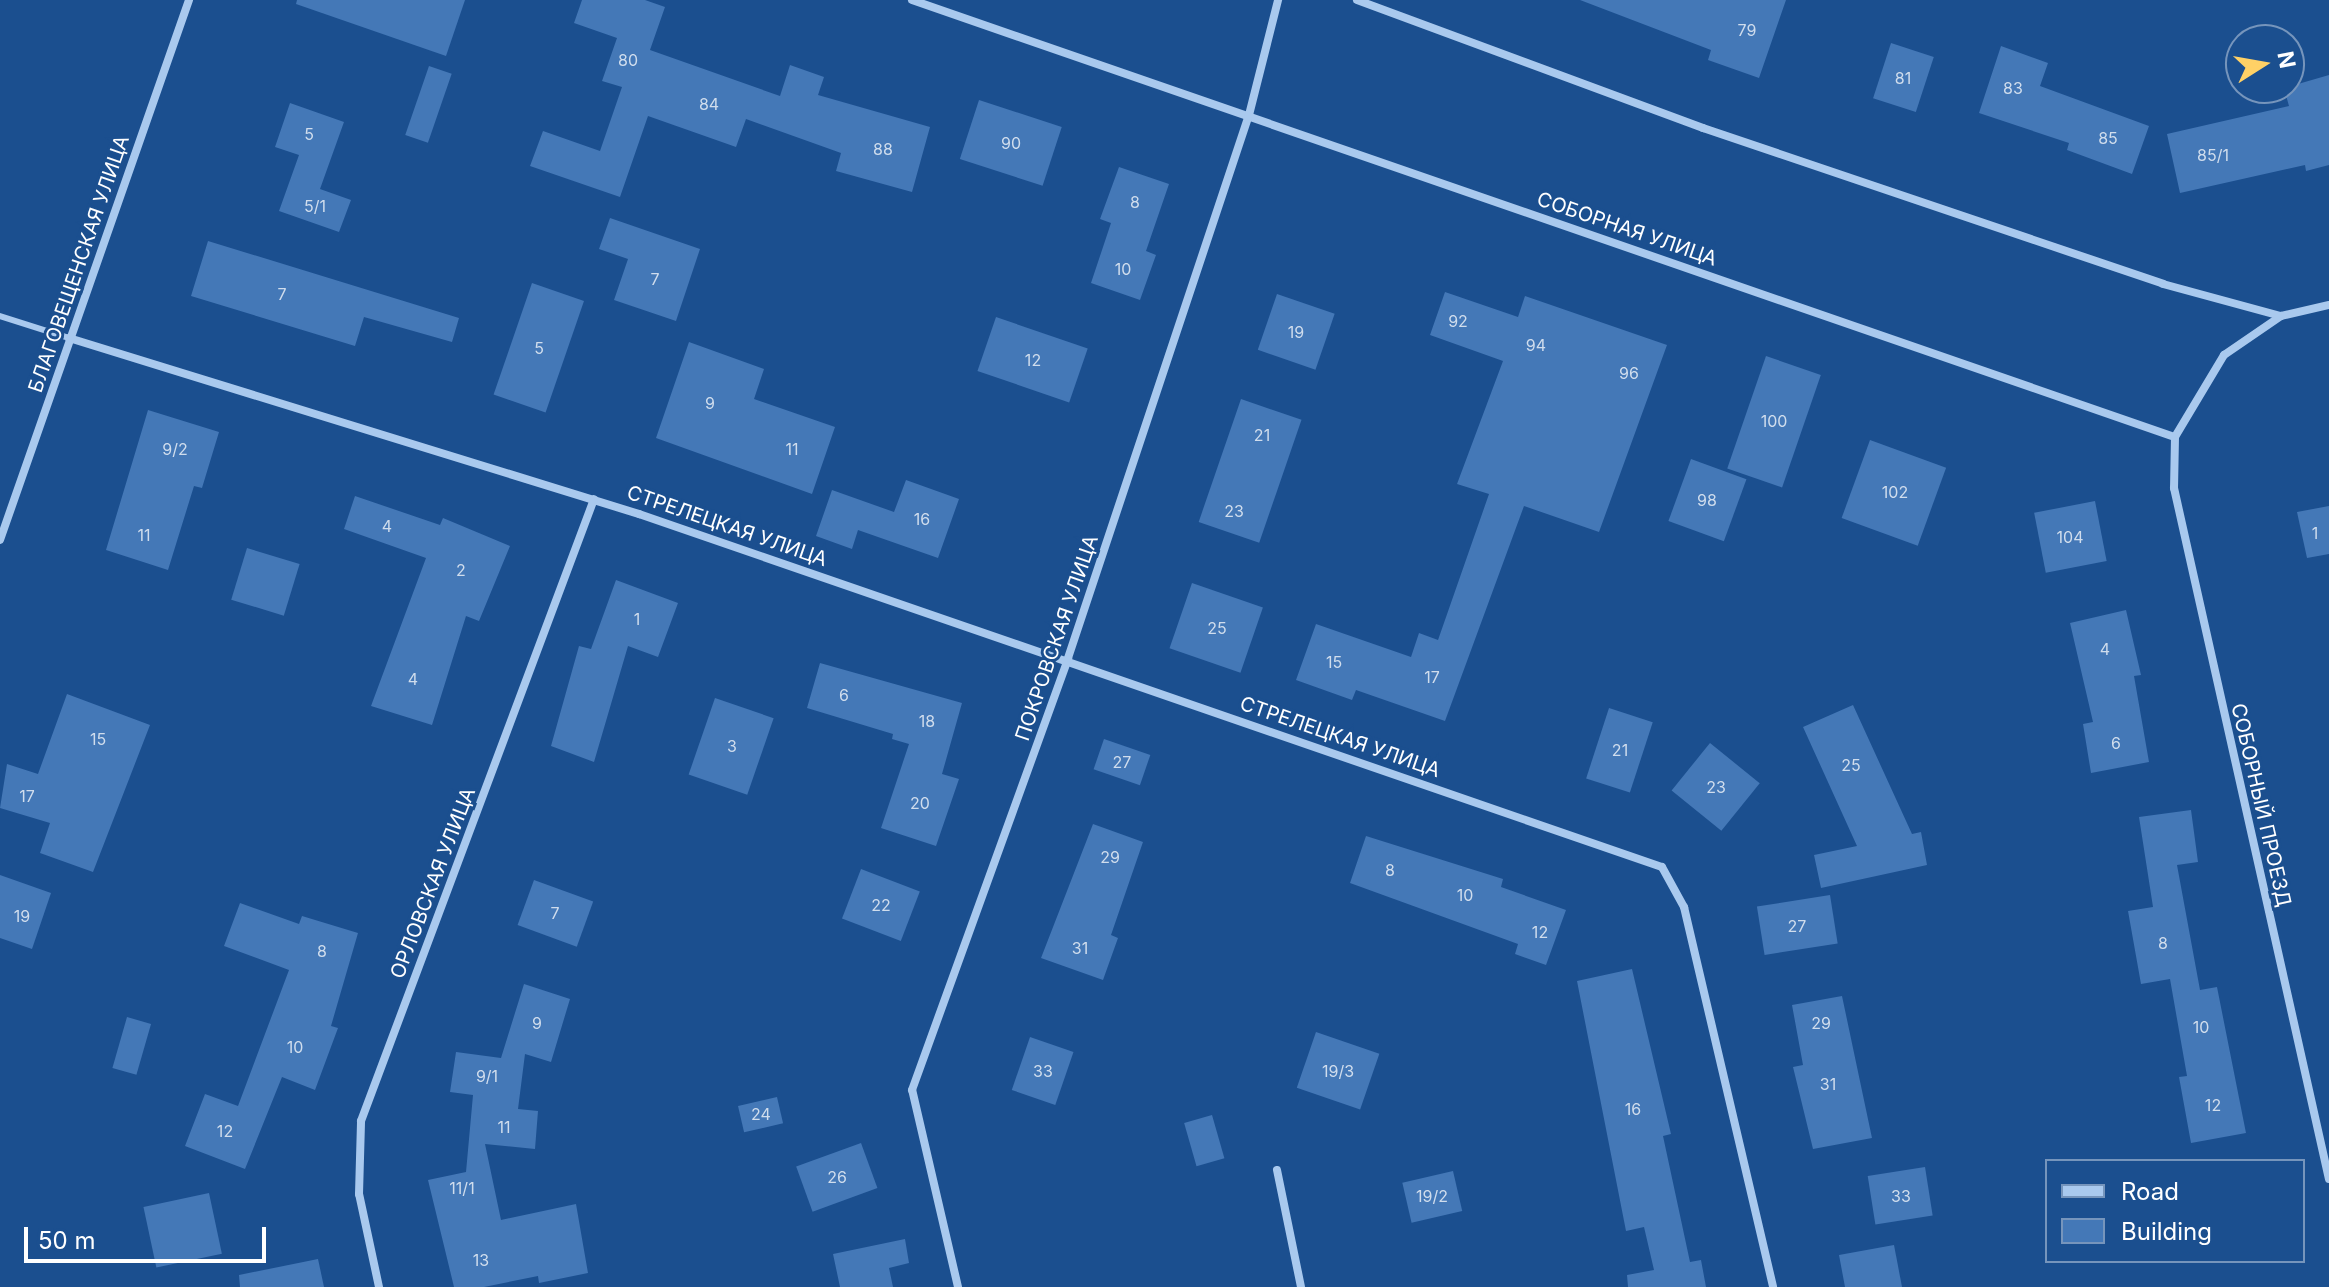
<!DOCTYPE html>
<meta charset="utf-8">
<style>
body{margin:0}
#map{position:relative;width:2329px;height:1287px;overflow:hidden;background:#1b4f8f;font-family:Inter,sans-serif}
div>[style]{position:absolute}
.building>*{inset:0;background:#4478b7;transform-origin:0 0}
.lane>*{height:6px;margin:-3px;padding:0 3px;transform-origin:3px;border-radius:3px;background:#a9c9ee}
.street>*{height:8px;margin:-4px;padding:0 4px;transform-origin:4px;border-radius:4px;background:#a9c9ee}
span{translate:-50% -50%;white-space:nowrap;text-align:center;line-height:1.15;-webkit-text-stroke:6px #1b4f8f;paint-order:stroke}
.number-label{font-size:16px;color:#d0dded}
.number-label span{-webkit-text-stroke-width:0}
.street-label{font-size:20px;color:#fff}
.legend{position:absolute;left:2045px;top:1159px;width:260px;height:104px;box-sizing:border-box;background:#1b4f8f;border:2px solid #7695bc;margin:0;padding:10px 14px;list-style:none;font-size:24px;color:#fff}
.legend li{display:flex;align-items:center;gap:16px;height:40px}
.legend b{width:40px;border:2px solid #7695bc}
.north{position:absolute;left:2225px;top:24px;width:80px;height:80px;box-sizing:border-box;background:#1b4f8f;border:2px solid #7695bc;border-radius:50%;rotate:79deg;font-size:22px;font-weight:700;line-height:32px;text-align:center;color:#fff}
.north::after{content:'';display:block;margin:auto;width:28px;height:36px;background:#ffd166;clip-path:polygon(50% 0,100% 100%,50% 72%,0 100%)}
.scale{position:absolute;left:24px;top:1227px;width:242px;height:36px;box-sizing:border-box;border:4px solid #fff;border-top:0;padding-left:10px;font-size:24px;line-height:28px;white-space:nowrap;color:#fff;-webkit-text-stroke:6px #1b4f8f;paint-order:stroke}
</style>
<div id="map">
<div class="building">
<i style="clip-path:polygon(297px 0,465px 0,446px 56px,296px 4px)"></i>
<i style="clip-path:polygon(582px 0,645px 0,665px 7px,650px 50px,780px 96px,790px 65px,824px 77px,818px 95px,930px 127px,912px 192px,836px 171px,841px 153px,746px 119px,736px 147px,648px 116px,620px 197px,530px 166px,543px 131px,600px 151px,622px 87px,602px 81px,617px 38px,574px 23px)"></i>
<i style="clip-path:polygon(1580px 0,1786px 0,1759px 78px,1708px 60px,1711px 50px)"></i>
<i style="left:1891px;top:43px;width:45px;height:58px;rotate:18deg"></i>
<i style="clip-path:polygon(2001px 46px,2048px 63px,2040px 86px,2149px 126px,2132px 174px,2067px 150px,2069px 143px,1979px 113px)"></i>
<i style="left:429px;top:66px;width:24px;height:73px;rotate:19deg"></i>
<i style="clip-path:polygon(2329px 75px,2329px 165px,2306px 171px,2305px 165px,2180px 193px,2167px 134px,2289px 106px,2284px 88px)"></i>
<i style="left:979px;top:100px;width:87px;height:62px;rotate:18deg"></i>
<i style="clip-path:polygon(290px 103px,344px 122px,320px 189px,351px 200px,339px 232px,279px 211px,299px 155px,275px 147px)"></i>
<i style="clip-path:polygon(1119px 167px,1169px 184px,1146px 251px,1156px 255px,1140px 300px,1091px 283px,1111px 223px,1100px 219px)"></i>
<i style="clip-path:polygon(610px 218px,700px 249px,676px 321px,614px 300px,628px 259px,599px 249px)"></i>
<i style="clip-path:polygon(208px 241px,459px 318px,452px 342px,364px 317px,355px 346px,191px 296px)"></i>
<i style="left:532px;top:283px;width:55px;height:118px;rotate:19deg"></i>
<i style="clip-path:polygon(1445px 292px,1518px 317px,1525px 296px,1667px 345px,1599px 532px,1524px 506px,1445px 721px,1356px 690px,1352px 700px,1296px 680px,1316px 624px,1411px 657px,1419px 633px,1438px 640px,1489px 494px,1457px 484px,1503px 361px,1430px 335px)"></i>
<i style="left:1277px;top:294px;width:61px;height:59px;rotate:19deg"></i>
<i style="left:996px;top:317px;width:97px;height:57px;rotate:19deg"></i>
<i style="clip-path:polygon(689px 342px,764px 369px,754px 399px,835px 427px,812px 494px,656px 438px)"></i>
<i style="left:1766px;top:356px;width:58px;height:119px;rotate:19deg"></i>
<i style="left:1241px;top:399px;width:64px;height:130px;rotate:19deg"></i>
<i style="clip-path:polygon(148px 410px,219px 432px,202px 488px,194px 486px,168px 570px,106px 550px)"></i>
<i style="left:1870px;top:440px;width:81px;height:83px;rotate:20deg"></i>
<i style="left:1691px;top:459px;width:59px;height:66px;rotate:20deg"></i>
<i style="clip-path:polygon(906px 480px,959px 499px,938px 558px,858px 530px,852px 549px,816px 536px,832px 490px,894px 512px)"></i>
<i style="clip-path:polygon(355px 496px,440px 525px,443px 518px,510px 546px,479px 621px,466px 616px,432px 725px,371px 706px,426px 558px,344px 529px)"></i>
<i style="left:2095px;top:501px;width:61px;height:62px;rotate:79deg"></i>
<i style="clip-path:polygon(2329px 506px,2329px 554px,2307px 558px,2297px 512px)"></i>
<i style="left:247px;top:548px;width:55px;height:54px;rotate:17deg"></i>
<i style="clip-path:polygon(616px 580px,678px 603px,658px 657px,628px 646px,594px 762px,551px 746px,579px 646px,591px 649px)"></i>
<i style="left:1192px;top:583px;width:75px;height:69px;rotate:19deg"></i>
<i style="clip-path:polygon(2126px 610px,2141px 675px,2134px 676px,2149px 762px,2091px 773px,2083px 724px,2093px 722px,2070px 623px)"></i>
<i style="clip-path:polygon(820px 663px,962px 703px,942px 774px,959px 779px,936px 846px,881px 828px,909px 744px,892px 739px,893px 734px,807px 708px)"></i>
<i style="clip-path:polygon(67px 694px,150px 725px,93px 872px,40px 853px,50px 823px,0 808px,7px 764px,38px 774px)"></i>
<i style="left:715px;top:698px;width:62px;height:81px;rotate:19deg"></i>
<i style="clip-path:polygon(1853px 705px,1912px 834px,1921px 832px,1927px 865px,1821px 888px,1814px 855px,1857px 846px,1803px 727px)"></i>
<i style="left:1609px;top:708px;width:46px;height:74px;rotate:18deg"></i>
<i style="left:1104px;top:739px;width:49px;height:32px;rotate:19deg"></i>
<i style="left:1710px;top:743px;width:64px;height:61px;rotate:39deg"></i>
<i style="clip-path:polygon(2191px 810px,2198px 862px,2177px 865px,2200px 990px,2217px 987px,2246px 1133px,2191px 1143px,2179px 1077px,2187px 1076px,2170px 979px,2141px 984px,2128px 911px,2153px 907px,2139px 817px)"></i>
<i style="clip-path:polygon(1093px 824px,1143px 842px,1111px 935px,1118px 938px,1103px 980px,1041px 958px)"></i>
<i style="clip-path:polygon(1366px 836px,1503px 879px,1501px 887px,1566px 910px,1546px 965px,1515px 954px,1518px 944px,1350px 883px)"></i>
<i style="left:861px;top:869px;width:63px;height:53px;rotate:21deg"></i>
<i style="clip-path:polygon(0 875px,51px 893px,32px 949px,0 938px)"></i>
<i style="left:534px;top:880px;width:63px;height:48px;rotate:20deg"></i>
<i style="left:1830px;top:895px;width:49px;height:74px;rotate:81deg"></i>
<i style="clip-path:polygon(240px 903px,299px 924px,302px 916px,358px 933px,331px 1026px,338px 1028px,315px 1090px,282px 1077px,245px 1169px,185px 1146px,205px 1094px,238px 1106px,289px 970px,224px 946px)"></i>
<i style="clip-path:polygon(1632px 969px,1671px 1134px,1663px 1136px,1690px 1262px,1701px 1260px,1706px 1287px,1628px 1287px,1627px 1275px,1654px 1270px,1644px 1227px,1626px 1231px,1577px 981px)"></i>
<i style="clip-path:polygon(524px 984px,570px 999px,551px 1062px,525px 1054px,518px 1109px,538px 1111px,535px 1149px,485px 1144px,501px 1220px,576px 1204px,588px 1273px,539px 1283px,538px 1276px,484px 1287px,454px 1287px,428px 1180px,466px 1172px,473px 1095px,450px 1092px,456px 1052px,501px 1058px)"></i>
<i style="clip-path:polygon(1842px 996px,1872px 1138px,1813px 1149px,1793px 1067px,1803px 1065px,1792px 1005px)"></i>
<i style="left:127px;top:1017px;width:25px;height:53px;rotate:16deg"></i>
<i style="left:1316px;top:1032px;width:67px;height:59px;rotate:19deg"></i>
<i style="left:1030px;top:1037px;width:46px;height:56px;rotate:19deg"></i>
<i style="left:777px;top:1097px;width:27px;height:40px;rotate:77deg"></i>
<i style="left:1212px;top:1115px;width:45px;height:29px;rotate:74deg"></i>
<i style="left:861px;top:1143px;width:48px;height:69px;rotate:70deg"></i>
<i style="left:1925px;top:1167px;width:49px;height:58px;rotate:81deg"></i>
<i style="left:1453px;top:1171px;width:41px;height:52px;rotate:77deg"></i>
<i style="left:209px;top:1193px;width:62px;height:67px;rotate:78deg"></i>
<i style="clip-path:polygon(905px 1239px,909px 1263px,889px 1268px,893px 1287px,840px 1287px,833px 1254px)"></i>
<i style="clip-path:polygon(1894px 1245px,1902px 1287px,1845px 1287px,1839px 1255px)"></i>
<i style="clip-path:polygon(318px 1259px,324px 1287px,240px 1287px,239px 1275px)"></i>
</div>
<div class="lane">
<i style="left:0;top:316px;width:72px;rotate:17.7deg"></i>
</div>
<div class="street">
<i style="left:912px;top:0;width:1336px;rotate:19.09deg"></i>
<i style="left:1357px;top:0;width:369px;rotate:20.3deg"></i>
<i style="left:1703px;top:128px;width:486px;rotate:18.7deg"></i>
<i style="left:2163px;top:284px;width:122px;rotate:15.2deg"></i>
<i style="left:2329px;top:305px;width:49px;rotate:167.1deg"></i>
<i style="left:2281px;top:316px;width:69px;rotate:145.6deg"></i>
<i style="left:2224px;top:355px;width:96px;rotate:120.9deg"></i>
<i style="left:2175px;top:437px;width:51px;rotate:91.1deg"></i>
<i style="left:2174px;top:488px;width:708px;rotate:77.36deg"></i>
<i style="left:69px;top:338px;width:597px;rotate:17.16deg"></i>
<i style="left:639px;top:514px;width:1082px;rotate:19.04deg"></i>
<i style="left:1662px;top:867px;width:46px;rotate:61.2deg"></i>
<i style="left:1684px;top:907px;width:390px;rotate:76.8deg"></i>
<i style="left:0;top:540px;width:572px;rotate:-70.71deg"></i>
<i style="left:1277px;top:1170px;width:119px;rotate:78.4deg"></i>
<i style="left:379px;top:1287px;width:95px;rotate:-102.1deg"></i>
<i style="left:359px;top:1194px;width:73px;rotate:-88.4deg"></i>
<i style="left:361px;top:1121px;width:664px;rotate:-69.46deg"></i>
<i style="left:958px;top:1287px;width:202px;rotate:-103.1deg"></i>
<i style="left:912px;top:1090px;width:459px;rotate:-70.1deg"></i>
<i style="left:1068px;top:658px;width:572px;rotate:-71.57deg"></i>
<i style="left:1249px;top:115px;width:119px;rotate:-75.8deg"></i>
</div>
<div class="number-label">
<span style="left:1747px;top:30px">79</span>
<span style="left:628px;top:60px">80</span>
<span style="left:1903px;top:78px">81</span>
<span style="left:2013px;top:88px">83</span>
<span style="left:709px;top:104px">84</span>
<span style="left:309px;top:134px">5</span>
<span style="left:2108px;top:138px">85</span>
<span style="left:1011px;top:143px">90</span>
<span style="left:883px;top:149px">88</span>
<span style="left:2213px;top:155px">85/1</span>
<span style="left:1135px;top:202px">8</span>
<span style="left:315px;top:206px">5/1</span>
<span style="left:1123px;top:269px">10</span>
<span style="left:655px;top:279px">7</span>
<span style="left:282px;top:294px">7</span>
<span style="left:1458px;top:321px">92</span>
<span style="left:1296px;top:332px">19</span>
<span style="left:1536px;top:345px">94</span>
<span style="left:539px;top:348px">5</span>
<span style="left:1033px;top:360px">12</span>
<span style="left:1629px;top:373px">96</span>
<span style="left:710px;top:403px">9</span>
<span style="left:1774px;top:421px">100</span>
<span style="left:1262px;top:435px">21</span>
<span style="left:175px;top:449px">9/2</span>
<span style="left:792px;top:449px">11</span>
<span style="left:1895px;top:492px">102</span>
<span style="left:1707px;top:500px">98</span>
<span style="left:1234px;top:511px">23</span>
<span style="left:922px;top:519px">16</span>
<span style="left:387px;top:526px">4</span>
<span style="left:2315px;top:533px">1</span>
<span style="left:144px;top:535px">11</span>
<span style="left:2070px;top:537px">104</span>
<span style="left:461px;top:570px">2</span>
<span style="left:637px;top:619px">1</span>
<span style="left:1217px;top:628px">25</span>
<span style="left:2105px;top:649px">4</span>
<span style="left:1334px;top:662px">15</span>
<span style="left:1432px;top:677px">17</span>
<span style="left:413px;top:679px">4</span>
<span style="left:844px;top:695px">6</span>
<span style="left:927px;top:721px">18</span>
<span style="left:98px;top:739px">15</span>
<span style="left:2116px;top:743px">6</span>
<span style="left:732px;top:746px">3</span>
<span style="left:1620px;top:750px">21</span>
<span style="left:1122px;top:762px">27</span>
<span style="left:1851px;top:765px">25</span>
<span style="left:1716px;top:787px">23</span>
<span style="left:27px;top:796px">17</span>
<span style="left:920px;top:803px">20</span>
<span style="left:1110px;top:857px">29</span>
<span style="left:1390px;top:870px">8</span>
<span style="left:1465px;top:895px">10</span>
<span style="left:881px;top:905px">22</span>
<span style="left:555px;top:913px">7</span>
<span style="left:22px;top:916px">19</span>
<span style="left:1797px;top:926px">27</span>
<span style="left:1540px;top:932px">12</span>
<span style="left:2163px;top:943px">8</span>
<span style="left:1080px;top:948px">31</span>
<span style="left:322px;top:951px">8</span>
<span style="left:537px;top:1023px">9</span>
<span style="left:1821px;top:1023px">29</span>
<span style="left:2201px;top:1027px">10</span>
<span style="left:295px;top:1047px">10</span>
<span style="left:1043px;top:1071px">33</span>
<span style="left:1338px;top:1071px">19/3</span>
<span style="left:487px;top:1076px">9/1</span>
<span style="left:1828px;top:1084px">31</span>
<span style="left:2213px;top:1105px">12</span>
<span style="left:1633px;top:1109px">16</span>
<span style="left:761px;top:1114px">24</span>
<span style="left:504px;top:1127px">11</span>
<span style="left:225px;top:1131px">12</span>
<span style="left:837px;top:1177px">26</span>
<span style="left:462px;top:1188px">11/1</span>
<span style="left:1432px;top:1196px">19/2</span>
<span style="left:1901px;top:1196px">33</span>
<span style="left:481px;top:1260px">13</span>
</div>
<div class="street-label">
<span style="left:1627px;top:229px;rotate:19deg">СОБОРНАЯ УЛИЦА</span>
<span style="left:79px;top:264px;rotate:-71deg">БЛАГОВЕЩЕНСКАЯ УЛИЦА</span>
<span style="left:727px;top:526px;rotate:19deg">СТРЕЛЕЦКАЯ УЛИЦА</span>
<span style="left:1057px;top:638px;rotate:-71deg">ПОКРОВСКАЯ УЛИЦА</span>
<span style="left:1340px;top:737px;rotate:19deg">СТРЕЛЕЦКАЯ УЛИЦА</span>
<span style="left:2261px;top:805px;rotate:77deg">СОБОРНЫЙ ПРОЕЗД</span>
<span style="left:433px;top:883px;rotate:-69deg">ОРЛОВСКАЯ УЛИЦА</span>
</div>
<ul class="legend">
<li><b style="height:10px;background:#a9c9ee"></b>Road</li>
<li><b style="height:22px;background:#4478b7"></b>Building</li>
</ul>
<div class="north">N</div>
<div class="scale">50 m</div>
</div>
